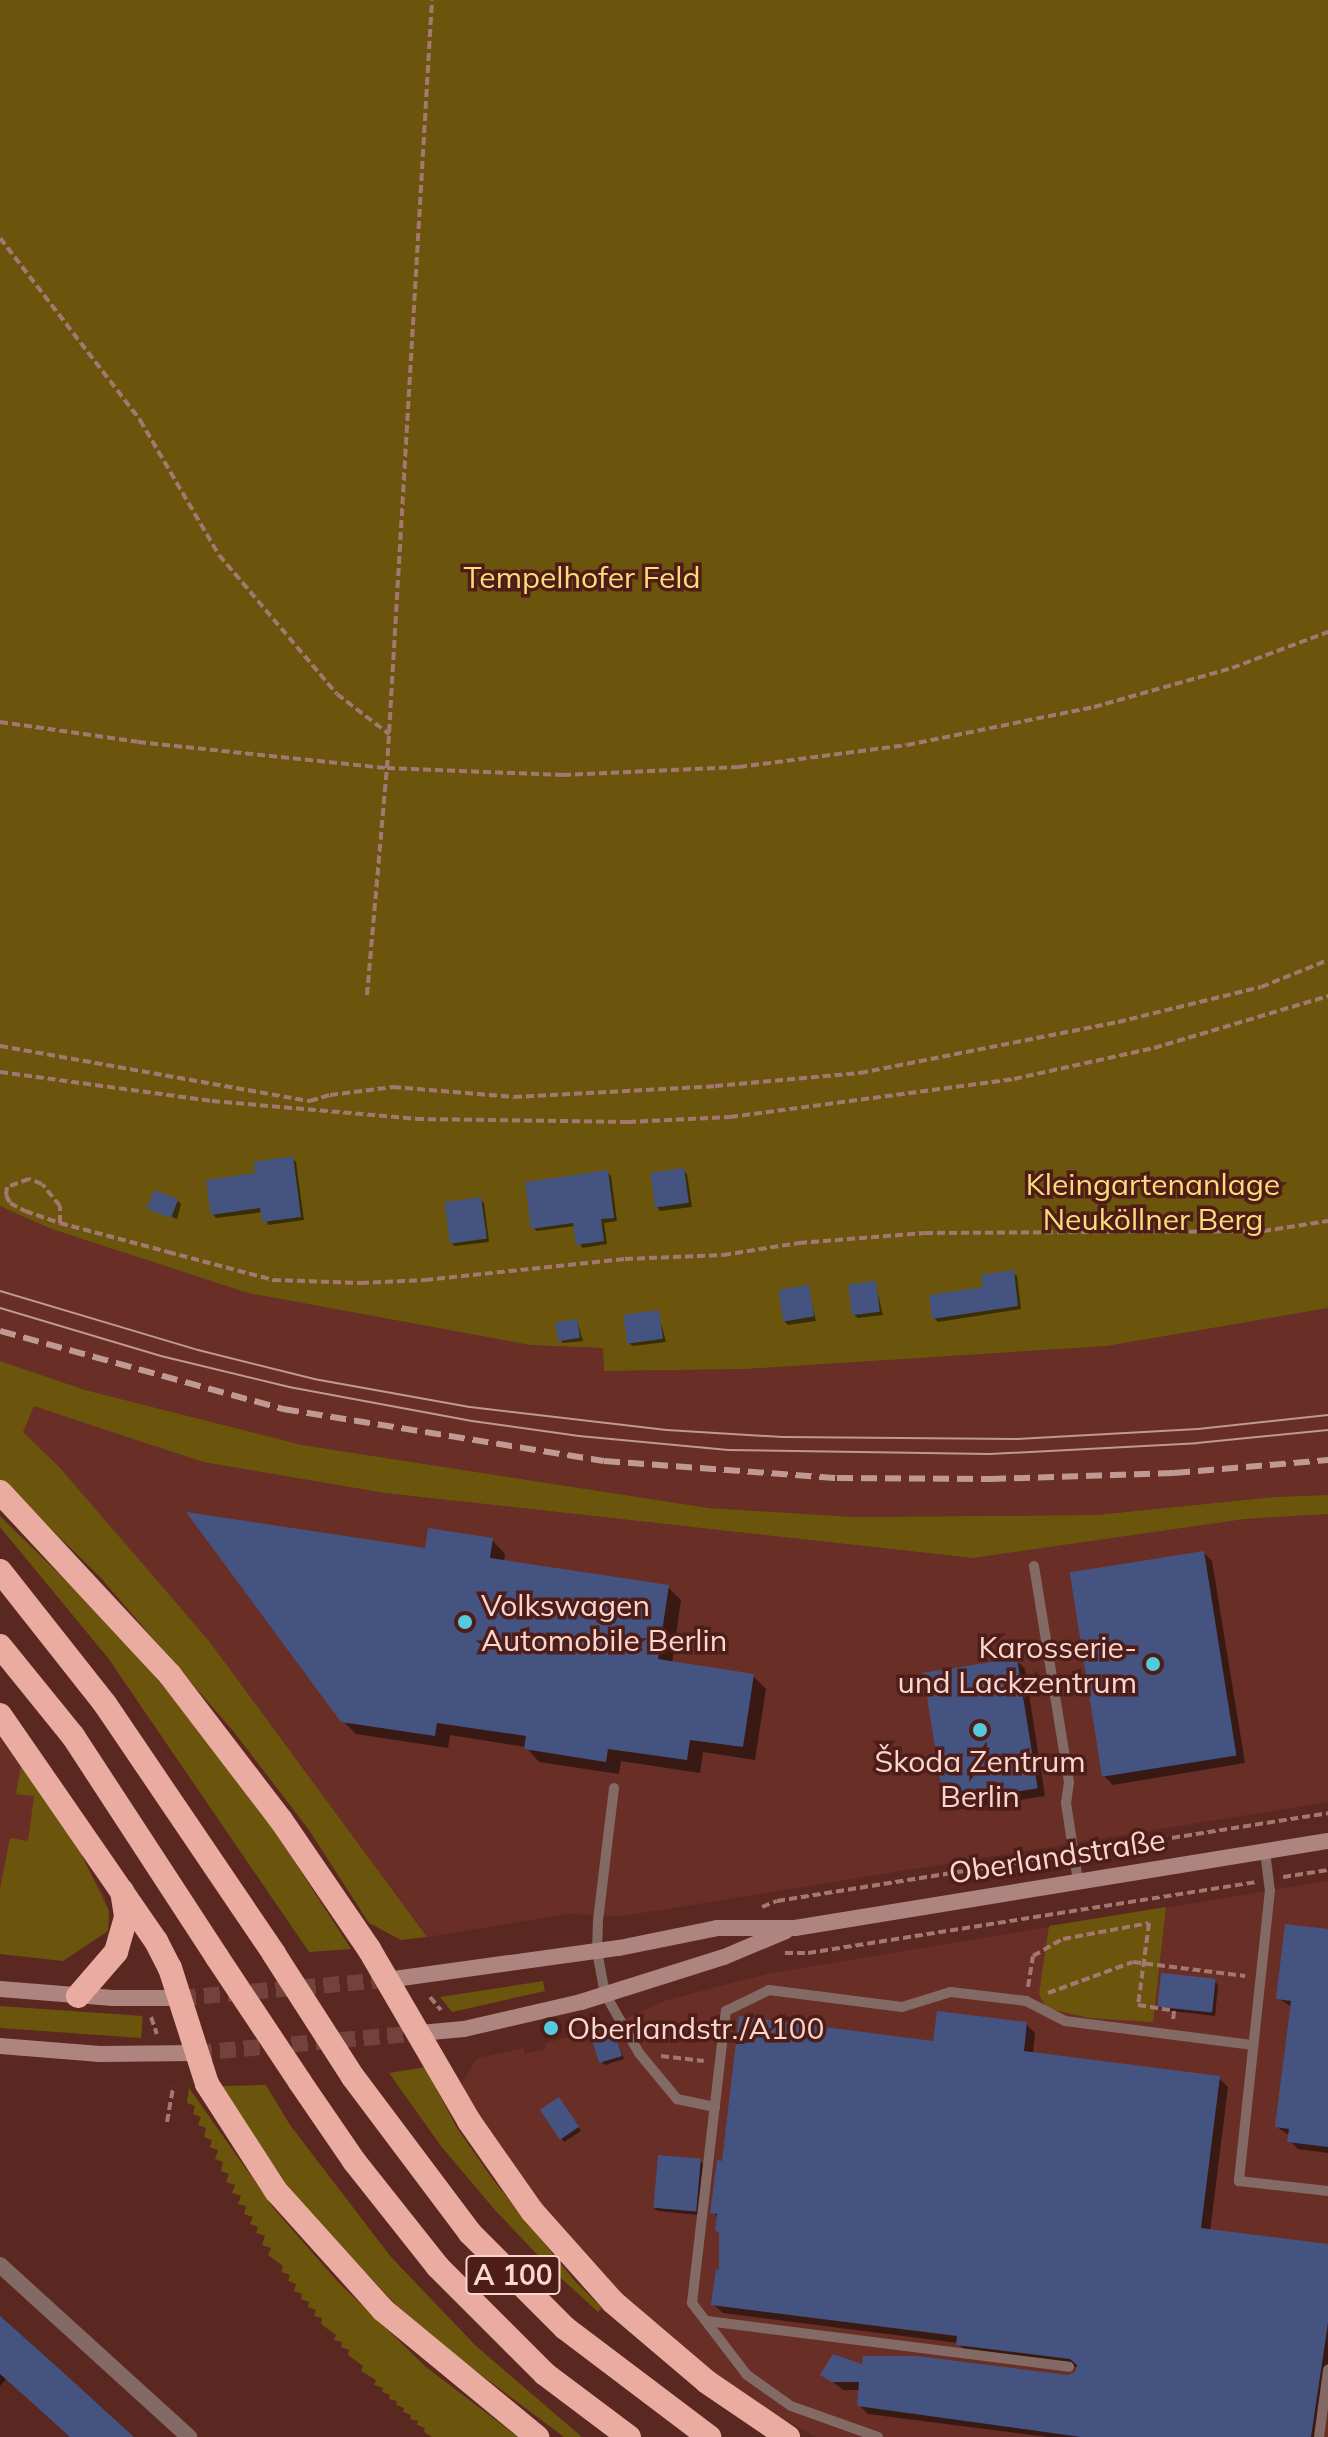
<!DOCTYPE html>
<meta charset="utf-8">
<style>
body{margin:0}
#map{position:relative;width:1328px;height:2437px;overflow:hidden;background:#5a2821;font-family:Mulish,sans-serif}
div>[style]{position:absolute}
.built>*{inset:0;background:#692f27}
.green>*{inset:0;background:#6b550d;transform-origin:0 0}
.shadow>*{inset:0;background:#0007}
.building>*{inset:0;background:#455380;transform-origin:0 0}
.secondary-tunnel>*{height:16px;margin-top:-8px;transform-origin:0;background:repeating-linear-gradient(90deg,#72423b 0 16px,transparent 0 24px)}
.path>*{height:4px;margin-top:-2px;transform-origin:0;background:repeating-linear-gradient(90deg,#a27871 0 8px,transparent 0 12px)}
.lane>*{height:10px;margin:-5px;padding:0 5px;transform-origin:5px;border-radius:5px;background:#846a65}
.street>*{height:16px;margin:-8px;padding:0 8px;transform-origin:8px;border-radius:8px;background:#846a65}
.secondary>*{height:16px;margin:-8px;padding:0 8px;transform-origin:8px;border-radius:8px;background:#ae857e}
.highway>*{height:24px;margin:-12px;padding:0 12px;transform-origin:12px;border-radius:12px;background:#eaaba0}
.tram>*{height:2px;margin:-1px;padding:0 1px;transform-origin:1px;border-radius:1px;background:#c09993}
.rail>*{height:6px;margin-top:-3px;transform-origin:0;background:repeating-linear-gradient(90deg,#c09993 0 16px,transparent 0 24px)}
.highway-bridge>*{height:24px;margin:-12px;padding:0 12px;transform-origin:12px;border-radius:12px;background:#eaaba0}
.dots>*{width:22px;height:22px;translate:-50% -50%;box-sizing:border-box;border:4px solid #4f1d17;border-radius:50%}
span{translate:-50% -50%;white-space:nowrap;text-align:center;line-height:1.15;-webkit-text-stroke:7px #4f1d17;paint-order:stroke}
.shield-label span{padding:2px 6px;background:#4f1d17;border:2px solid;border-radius:6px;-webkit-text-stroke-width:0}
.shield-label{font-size:28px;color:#f8d7d1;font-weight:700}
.park-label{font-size:30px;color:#fedb7a}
.poi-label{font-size:30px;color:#f8d7d1}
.left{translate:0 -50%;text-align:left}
.right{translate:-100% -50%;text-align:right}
.street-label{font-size:30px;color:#f8d7d1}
</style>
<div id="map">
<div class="built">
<i style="clip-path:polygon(0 1206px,49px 1228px,248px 1293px,530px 1345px,603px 1348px,604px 1371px,746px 1369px,1107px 1346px,1328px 1308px,1328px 1495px,1274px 1497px,1096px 1515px,853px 1517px,709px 1508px,302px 1445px,85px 1390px,0 1361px)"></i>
<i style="clip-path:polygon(34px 1405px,203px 1462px,385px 1493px,973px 1558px,1245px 1519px,1328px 1514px,1328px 1802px,623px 1916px,568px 1914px,427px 1937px,209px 1641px,23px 1432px)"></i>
<i style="clip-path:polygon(0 1739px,40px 1790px,103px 1893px,109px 1911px,108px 1931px,63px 1961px,0 1954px)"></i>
<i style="clip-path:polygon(1328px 1881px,1328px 2437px,816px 2437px,741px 2395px,642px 2319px,557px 2229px,459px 2089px,477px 2058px,524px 2048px,525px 2054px,546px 2049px,545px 2043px,599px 2030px,667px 2000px,771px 1973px)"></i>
</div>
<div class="green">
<i style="clip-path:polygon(0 0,1328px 0,1328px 1308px,1107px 1346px,746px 1369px,604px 1371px,603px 1348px,530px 1345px,248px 1293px,49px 1228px,0 1206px)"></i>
<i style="clip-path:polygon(0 1361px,85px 1390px,302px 1445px,709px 1508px,853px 1517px,1096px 1515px,1274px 1497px,1328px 1495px,1328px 1514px,1245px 1519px,973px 1558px,385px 1493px,203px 1462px,34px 1406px,23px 1432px,60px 1468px,209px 1641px,427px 1937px,401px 1940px,369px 1923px,309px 1830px,234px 1732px,100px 1577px,0 1479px)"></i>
<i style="clip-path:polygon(0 1516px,109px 1623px,193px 1721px,260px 1808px,351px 1949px,309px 1952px,108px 1658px,0 1527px)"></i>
<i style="clip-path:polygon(21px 1766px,74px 1839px,109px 1911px,108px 1931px,63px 1961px,0 1954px,0 1889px,10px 1838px,28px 1841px,34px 1796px,16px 1794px)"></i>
<i style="clip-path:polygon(1166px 1907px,1153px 2022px,1089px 2018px,1046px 2008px,1039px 1994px,1049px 1926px)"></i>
<i style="clip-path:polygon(543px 1981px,545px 1991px,452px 2012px,440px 1997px)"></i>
<i style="left:0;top:2006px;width:143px;height:22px;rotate:4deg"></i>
<i style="clip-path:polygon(425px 2067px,457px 2128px,494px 2181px,574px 2280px,602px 2308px,598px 2312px,549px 2267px,495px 2210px,441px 2146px,389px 2073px)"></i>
<i style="clip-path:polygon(266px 2085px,290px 2125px,391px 2257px,476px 2346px,582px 2437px,564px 2437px,440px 2344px,397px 2306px,295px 2198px,221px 2086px)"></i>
<i style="clip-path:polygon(189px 2088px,275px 2210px,338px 2282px,426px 2367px,518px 2437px,432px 2437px,424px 2432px,425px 2428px,417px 2425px,418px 2421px,410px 2419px,411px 2415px,403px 2412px,404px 2408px,396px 2405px,397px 2401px,389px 2399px,390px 2395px,382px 2392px,383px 2388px,374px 2385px,376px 2380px,361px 2371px,363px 2366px,348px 2355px,349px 2350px,341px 2347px,342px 2342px,334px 2340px,336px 2335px,321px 2324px,322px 2318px,314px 2316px,316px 2310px,308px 2307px,309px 2302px,301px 2299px,302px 2294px,294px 2291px,296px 2284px,288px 2281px,290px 2275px,281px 2272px,283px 2266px,268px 2255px,271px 2248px,262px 2245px,265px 2236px,256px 2233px,258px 2227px,250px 2224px,253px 2217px,244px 2214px,246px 2206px,238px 2204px,241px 2196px,232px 2193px,235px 2185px,226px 2182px,229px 2174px,221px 2171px,223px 2162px,215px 2159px,218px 2150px,210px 2147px,212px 2140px,204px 2137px,206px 2128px,198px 2125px,201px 2117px,193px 2114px,195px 2106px,187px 2103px)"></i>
</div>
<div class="shadow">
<i style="clip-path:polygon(292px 1158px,296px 1162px,304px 1220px,268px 1225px,263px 1212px,216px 1218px,213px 1214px,258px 1175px)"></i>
<i style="clip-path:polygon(683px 1170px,687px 1174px,692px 1207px,660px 1211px,657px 1207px)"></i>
<i style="clip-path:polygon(607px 1172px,611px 1176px,617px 1221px,604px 1223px,607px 1244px,582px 1248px,575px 1226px,537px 1231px,533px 1228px)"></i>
<i style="clip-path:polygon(480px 1199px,484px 1203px,489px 1242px,455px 1246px,451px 1243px)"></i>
<i style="clip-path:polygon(177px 1200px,181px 1204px,177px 1219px,149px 1208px)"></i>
<i style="clip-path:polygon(1013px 1273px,1017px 1276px,1021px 1309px,938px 1322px,934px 1318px)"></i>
<i style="clip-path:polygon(875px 1283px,883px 1315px,858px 1318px,854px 1315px)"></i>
<i style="clip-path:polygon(808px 1288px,816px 1321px,788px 1325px,784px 1321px)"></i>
<i style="clip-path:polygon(658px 1312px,666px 1342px,633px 1346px,629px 1343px)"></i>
<i style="clip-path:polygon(577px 1321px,583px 1341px,563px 1343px,560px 1340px)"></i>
<i style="clip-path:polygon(492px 1540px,505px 1554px,504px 1562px,668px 1587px,681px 1600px,672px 1664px,753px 1676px,766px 1689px,755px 1760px,703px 1752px,700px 1773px,621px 1761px,619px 1774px,539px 1762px,526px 1747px,450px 1735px,448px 1748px,356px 1734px,342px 1720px,427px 1550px)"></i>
<i style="clip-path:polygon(1204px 1553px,1212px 1561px,1245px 1763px,1113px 1785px,1104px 1776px)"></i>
<i style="clip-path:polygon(1016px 1660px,1025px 1669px,1045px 1796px,954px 1810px,946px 1801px)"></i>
<i style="clip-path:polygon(1328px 1931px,1328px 2153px,1298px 2149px,1290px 2141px,1290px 2136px,1277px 2127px,1292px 2007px,1278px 1998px)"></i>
<i style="clip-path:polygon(1215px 1981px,1218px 1985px,1215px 2016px,1163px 2010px,1159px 2006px)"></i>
<i style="clip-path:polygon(1026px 2024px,1035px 2033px,1033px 2054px,1219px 2078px,1228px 2087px,1210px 2232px,1328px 2246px,1328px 2397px,1323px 2437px,1048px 2437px,868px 2414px,859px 2405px,860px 2390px,843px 2390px,823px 2374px,863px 2367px,1069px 2377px,1082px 2368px,968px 2353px,958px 2343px,723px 2313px,713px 2304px,721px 2272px,721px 2234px,717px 2230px,718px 2218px,713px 2212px,724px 2163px,935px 2043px)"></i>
<i style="clip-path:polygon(615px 2035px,624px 2059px,605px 2065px,601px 2061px)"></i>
<i style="clip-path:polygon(562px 2103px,581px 2131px,564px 2142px,542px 2109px)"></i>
<i style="clip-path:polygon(700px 2161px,704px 2165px,698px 2215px,658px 2211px,654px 2208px)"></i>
<i style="clip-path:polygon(0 2318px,131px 2437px,71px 2437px,7px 2378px,0 2386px)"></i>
</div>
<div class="building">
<i style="clip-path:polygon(293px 1156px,301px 1217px,262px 1222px,260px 1208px,211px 1215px,206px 1180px,255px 1173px,254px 1162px)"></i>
<i style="left:684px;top:1168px;width:35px;height:34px;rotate:82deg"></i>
<i style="clip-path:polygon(608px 1170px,614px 1218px,601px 1219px,604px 1241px,576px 1245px,573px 1223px,531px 1229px,525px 1182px)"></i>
<i style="left:154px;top:1190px;width:26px;height:20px;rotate:21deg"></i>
<i style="left:481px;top:1197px;width:42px;height:37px;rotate:82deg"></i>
<i style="clip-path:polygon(1014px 1270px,1018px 1306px,932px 1319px,929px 1295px,983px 1287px,981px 1275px)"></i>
<i style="left:876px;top:1281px;width:31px;height:28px;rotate:83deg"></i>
<i style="left:809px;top:1285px;width:32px;height:31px;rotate:81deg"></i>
<i style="left:659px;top:1310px;width:29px;height:36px;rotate:82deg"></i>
<i style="left:577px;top:1319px;width:19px;height:22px;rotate:81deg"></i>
<i style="clip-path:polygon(186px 1512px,425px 1548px,428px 1528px,493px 1538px,490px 1558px,669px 1585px,658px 1659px,754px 1674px,743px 1747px,690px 1740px,687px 1760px,608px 1749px,606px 1762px,524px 1749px,526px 1736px,437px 1723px,435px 1736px,341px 1722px)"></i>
<i style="left:1204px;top:1551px;width:207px;height:136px;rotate:81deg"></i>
<i style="left:1017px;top:1658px;width:132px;height:95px;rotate:81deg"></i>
<i style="clip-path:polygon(1285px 1924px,1328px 1929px,1328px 2147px,1287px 2142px,1289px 2129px,1275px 2127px,1291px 2001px,1276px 1999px)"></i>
<i style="left:1161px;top:1973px;width:55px;height:34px;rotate:6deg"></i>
<i style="clip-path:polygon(937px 2011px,1027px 2022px,1024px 2051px,1220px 2076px,1201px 2228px,1328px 2244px,1328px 2323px,1311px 2437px,1081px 2437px,857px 2406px,859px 2382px,832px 2382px,820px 2375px,833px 2354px,862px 2364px,863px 2356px,917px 2356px,1068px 2375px,1075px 2372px,1077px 2365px,1070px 2359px,956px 2345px,957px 2336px,711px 2305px,716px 2269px,719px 2270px,719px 2232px,715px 2231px,717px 2214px,710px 2213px,717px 2160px,722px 2161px,739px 2016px,933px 2041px)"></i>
<i style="left:615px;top:2033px;width:24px;height:24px;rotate:73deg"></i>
<i style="left:559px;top:2097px;width:36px;height:23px;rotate:56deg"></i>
<i style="left:658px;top:2155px;width:43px;height:53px;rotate:5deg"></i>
<i style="clip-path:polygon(0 2316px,56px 2366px,134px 2437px,70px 2437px,27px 2398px,0 2374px)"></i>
</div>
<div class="secondary-tunnel">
<i style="left:180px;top:1998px;width:208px;rotate:-5deg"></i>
<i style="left:196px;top:2053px;width:225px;rotate:-5.1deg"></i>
</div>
<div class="path">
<i style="left:0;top:238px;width:230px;rotate:52.4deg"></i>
<i style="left:140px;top:420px;width:156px;rotate:59.7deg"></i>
<i style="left:219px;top:555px;width:182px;rotate:49.7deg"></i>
<i style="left:337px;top:694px;width:66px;rotate:37.6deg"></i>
<i style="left:0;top:722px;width:139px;rotate:8.2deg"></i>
<i style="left:138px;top:742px;width:250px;rotate:6deg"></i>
<i style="left:387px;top:768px;width:176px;rotate:2.3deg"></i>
<i style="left:563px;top:775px;width:176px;rotate:-2.6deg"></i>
<i style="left:739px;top:767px;width:169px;rotate:-7.5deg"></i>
<i style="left:907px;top:745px;width:191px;rotate:-11.5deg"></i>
<i style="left:1094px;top:707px;width:143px;rotate:-15.8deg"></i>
<i style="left:1232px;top:668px;width:103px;rotate:-20.6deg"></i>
<i style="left:367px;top:995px;width:228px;rotate:-85deg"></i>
<i style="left:387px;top:768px;width:769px;rotate:-86.65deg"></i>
<i style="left:0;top:1046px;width:315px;rotate:10.1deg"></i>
<i style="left:310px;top:1101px;width:21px;rotate:-17deg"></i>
<i style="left:330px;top:1095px;width:64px;rotate:-7.2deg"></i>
<i style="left:393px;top:1087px;width:121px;rotate:4.7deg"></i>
<i style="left:514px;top:1097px;width:201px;rotate:-3.1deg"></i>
<i style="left:715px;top:1086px;width:146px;rotate:-5.1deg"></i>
<i style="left:860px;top:1073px;width:263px;rotate:-11.2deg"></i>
<i style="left:1118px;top:1022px;width:147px;rotate:-13.8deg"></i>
<i style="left:1261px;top:987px;width:72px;rotate:-21.9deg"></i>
<i style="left:0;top:1072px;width:214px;rotate:7.8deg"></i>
<i style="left:212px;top:1101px;width:205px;rotate:5deg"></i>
<i style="left:416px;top:1119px;width:212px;rotate:0.8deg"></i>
<i style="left:628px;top:1122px;width:102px;rotate:-2.8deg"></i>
<i style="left:730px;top:1117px;width:287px;rotate:-7.6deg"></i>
<i style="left:1014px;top:1079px;width:143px;rotate:-12.5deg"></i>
<i style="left:1154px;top:1048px;width:182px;rotate:-16.6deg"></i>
<i style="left:60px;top:1223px;width:17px;rotate:-90deg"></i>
<i style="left:60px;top:1206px;width:28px;rotate:-129deg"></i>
<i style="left:42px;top:1184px;width:14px;rotate:-159deg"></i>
<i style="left:29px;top:1179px;width:23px;rotate:160deg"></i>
<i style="left:7px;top:1187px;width:8px;rotate:97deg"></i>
<i style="left:6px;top:1195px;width:9px;rotate:63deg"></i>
<i style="left:10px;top:1203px;width:17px;rotate:28deg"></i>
<i style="left:25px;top:1211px;width:37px;rotate:19deg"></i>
<i style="left:60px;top:1223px;width:112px;rotate:15deg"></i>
<i style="left:168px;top:1252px;width:109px;rotate:14.9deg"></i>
<i style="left:273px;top:1280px;width:88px;rotate:2deg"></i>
<i style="left:361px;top:1283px;width:64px;rotate:-2.7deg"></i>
<i style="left:425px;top:1280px;width:201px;rotate:-6deg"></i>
<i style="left:625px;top:1259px;width:98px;rotate:-2.3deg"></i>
<i style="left:723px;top:1255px;width:77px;rotate:-9deg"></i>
<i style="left:799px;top:1243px;width:126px;rotate:-4.5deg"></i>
<i style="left:925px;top:1233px;width:338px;rotate:-0.3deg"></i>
<i style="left:1263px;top:1231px;width:66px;rotate:-8.7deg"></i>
<i style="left:1089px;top:1851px;width:242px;rotate:-9deg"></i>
<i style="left:1283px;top:1877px;width:46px;rotate:-8.8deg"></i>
<i style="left:762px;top:1907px;width:16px;rotate:-22deg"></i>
<i style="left:777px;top:1901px;width:284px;rotate:-9.1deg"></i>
<i style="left:785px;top:1953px;width:23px"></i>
<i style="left:808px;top:1953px;width:453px;rotate:-9deg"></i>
<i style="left:1028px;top:1987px;width:31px;rotate:-81deg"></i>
<i style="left:1033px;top:1956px;width:34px;rotate:-30deg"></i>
<i style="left:1063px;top:1939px;width:87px;rotate:-10.5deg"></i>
<i style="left:1149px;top:1923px;width:83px;rotate:97.6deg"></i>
<i style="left:1138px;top:2005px;width:36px;rotate:9deg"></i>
<i style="left:1174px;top:2011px;width:10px;rotate:96deg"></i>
<i style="left:1048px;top:1993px;width:90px;rotate:-20deg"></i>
<i style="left:1133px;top:1962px;width:113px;rotate:7.1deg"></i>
<i style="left:430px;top:1997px;width:17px;rotate:50deg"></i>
<i style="left:151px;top:2017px;width:18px;rotate:71deg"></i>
<i style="left:661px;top:2056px;width:43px;rotate:6.6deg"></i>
<i style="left:167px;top:2122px;width:36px;rotate:-80deg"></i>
</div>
<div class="lane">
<i style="left:1034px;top:1566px;width:219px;rotate:80.8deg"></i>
<i style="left:1069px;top:1782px;width:21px;rotate:98deg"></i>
<i style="left:1066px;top:1803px;width:79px;rotate:81.3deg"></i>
<i style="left:614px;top:1788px;width:134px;rotate:96.9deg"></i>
<i style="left:598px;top:1921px;width:30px;rotate:92deg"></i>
<i style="left:597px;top:1951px;width:44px;rotate:79.5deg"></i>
<i style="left:605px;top:1994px;width:68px;rotate:60deg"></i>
<i style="left:639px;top:2053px;width:60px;rotate:50.4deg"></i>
<i style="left:677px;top:2099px;width:39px;rotate:12deg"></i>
<i style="left:1265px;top:1851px;width:39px;rotate:83deg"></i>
<i style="left:1270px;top:1890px;width:293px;rotate:96.1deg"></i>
<i style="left:1239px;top:2181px;width:90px;rotate:6.4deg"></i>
<i style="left:707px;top:2321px;width:365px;rotate:7.2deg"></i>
<i style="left:878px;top:2437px;width:92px;rotate:-160.4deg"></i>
<i style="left:791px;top:2406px;width:54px;rotate:-144.8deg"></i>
<i style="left:747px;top:2375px;width:91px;rotate:-127.4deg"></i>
<i style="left:692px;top:2303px;width:294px;rotate:-83.4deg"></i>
<i style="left:726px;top:2011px;width:48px;rotate:-26deg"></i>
<i style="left:769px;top:1990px;width:134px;rotate:7.3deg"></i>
<i style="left:902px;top:2007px;width:51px;rotate:-17deg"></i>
<i style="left:951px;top:1992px;width:76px;rotate:6.8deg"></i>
<i style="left:1026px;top:2001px;width:44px;rotate:27.1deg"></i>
<i style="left:1065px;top:2021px;width:190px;rotate:7.3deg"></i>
<i style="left:1319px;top:2437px;width:68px;rotate:-82.3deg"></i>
</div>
<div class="street">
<i style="left:0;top:2265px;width:256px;rotate:42.3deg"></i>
</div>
<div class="secondary">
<i style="left:387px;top:1980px;width:234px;rotate:-7.9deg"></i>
<i style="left:619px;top:1948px;width:100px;rotate:-11.5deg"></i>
<i style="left:717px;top:1928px;width:78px"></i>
<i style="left:795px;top:1928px;width:540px;rotate:-9.27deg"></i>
<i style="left:0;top:1989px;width:113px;rotate:4.6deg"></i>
<i style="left:113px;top:1998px;width:67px"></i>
<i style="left:420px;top:2033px;width:44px;rotate:-5.2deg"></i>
<i style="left:464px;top:2029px;width:120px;rotate:-13deg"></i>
<i style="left:581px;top:2002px;width:150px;rotate:-17.5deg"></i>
<i style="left:724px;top:1957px;width:67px;rotate:-22.8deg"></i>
<i style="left:0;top:2046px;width:100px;rotate:4.6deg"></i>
<i style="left:100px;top:2054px;width:96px;rotate:-0.6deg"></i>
</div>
<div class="highway">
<i style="left:0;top:1492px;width:250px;rotate:47.1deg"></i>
<i style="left:170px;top:1675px;width:183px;rotate:52.6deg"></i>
<i style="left:281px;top:1820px;width:156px;rotate:55.7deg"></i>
<i style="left:369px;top:1949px;width:199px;rotate:59.8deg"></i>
<i style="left:469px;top:2121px;width:110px;rotate:55deg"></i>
<i style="left:532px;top:2211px;width:122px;rotate:48.3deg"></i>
<i style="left:613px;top:2302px;width:123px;rotate:40.4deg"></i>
<i style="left:707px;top:2382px;width:98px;rotate:34.2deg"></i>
<i style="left:0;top:1571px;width:169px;rotate:51.7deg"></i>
<i style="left:105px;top:1704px;width:302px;rotate:55.9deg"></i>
<i style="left:0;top:1646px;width:116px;rotate:51deg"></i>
<i style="left:73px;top:1736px;width:264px;rotate:56.9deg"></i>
<i style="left:0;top:1715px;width:275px;rotate:55.4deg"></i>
<i style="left:156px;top:1941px;width:30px;rotate:63deg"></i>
<i style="left:170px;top:1968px;width:122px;rotate:72.3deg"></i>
<i style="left:207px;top:2084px;width:127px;rotate:57.2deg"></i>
<i style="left:276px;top:2191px;width:160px;rotate:48deg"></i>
<i style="left:383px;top:2310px;width:200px;rotate:39.5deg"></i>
<i style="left:78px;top:1996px;width:58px;rotate:-49.2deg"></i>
<i style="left:116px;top:1952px;width:37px;rotate:-74deg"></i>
<i style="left:126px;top:1916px;width:25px;rotate:-99deg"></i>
<i style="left:353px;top:2077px;width:195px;rotate:53.1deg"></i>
<i style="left:470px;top:2233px;width:134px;rotate:45deg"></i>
<i style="left:565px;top:2328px;width:181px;rotate:37.1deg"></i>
<i style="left:300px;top:2082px;width:96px;rotate:55.6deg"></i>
<i style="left:354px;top:2161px;width:135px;rotate:51.6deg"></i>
<i style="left:438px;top:2267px;width:151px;rotate:45deg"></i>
<i style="left:545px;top:2374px;width:105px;rotate:36.9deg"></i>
</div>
<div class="tram">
<i style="left:0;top:1291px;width:207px;rotate:16.6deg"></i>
<i style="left:198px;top:1350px;width:120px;rotate:14deg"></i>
<i style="left:314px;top:1379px;width:158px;rotate:10.2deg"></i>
<i style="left:470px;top:1407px;width:198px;rotate:6.7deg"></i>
<i style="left:667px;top:1430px;width:116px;rotate:3.5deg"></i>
<i style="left:783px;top:1437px;width:234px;rotate:0.5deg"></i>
<i style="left:1017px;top:1439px;width:181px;rotate:-3.2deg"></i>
<i style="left:1198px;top:1429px;width:131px;rotate:-6.1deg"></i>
<i style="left:0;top:1308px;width:168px;rotate:16.6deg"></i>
<i style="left:161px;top:1356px;width:132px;rotate:13.6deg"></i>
<i style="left:289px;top:1387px;width:186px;rotate:10.5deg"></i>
<i style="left:472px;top:1421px;width:108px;rotate:8deg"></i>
<i style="left:579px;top:1436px;width:150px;rotate:5.4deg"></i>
<i style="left:728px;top:1450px;width:262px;rotate:0.9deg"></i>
<i style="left:990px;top:1454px;width:207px;rotate:-3deg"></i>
<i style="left:1197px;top:1443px;width:132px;rotate:-5.7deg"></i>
</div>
<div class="rail">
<i style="left:0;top:1331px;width:294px;rotate:15.4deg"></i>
<i style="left:283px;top:1409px;width:325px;rotate:9.2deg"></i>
<i style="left:604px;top:1461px;width:234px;rotate:4.2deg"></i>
<i style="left:837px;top:1478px;width:153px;rotate:0.4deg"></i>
<i style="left:990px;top:1479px;width:184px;rotate:-1.9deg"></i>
<i style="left:1174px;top:1473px;width:155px;rotate:-4.8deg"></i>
</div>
<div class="highway-bridge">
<i style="left:274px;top:1954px;width:146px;rotate:57.3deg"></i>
<i style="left:217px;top:1957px;width:150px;rotate:56.4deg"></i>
</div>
<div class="dots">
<i style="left:465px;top:1622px;background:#54cadd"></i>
<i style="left:1153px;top:1664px;background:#54cadd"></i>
<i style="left:980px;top:1730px;background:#54cadd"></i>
<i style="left:551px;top:2028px;background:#54cadd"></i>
</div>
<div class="shield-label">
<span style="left:513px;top:2275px">A 100</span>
</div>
<div class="park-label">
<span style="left:582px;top:577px">Tempelhofer Feld</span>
<span style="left:1153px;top:1201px">Kleingartenanlage<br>Neuköllner Berg</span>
</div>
<div class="poi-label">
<span class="left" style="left:481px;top:1622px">Volkswagen<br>Automobile Berlin</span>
<span class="right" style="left:1137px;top:1664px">Karosserie-<br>und Lackzentrum</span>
<span style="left:980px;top:1778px">Škoda Zentrum<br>Berlin</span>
<span class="left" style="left:567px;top:2028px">Oberlandstr./A100</span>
</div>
<div class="street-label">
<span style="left:1057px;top:1856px;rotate:-9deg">Oberlandstraße</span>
</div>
</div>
